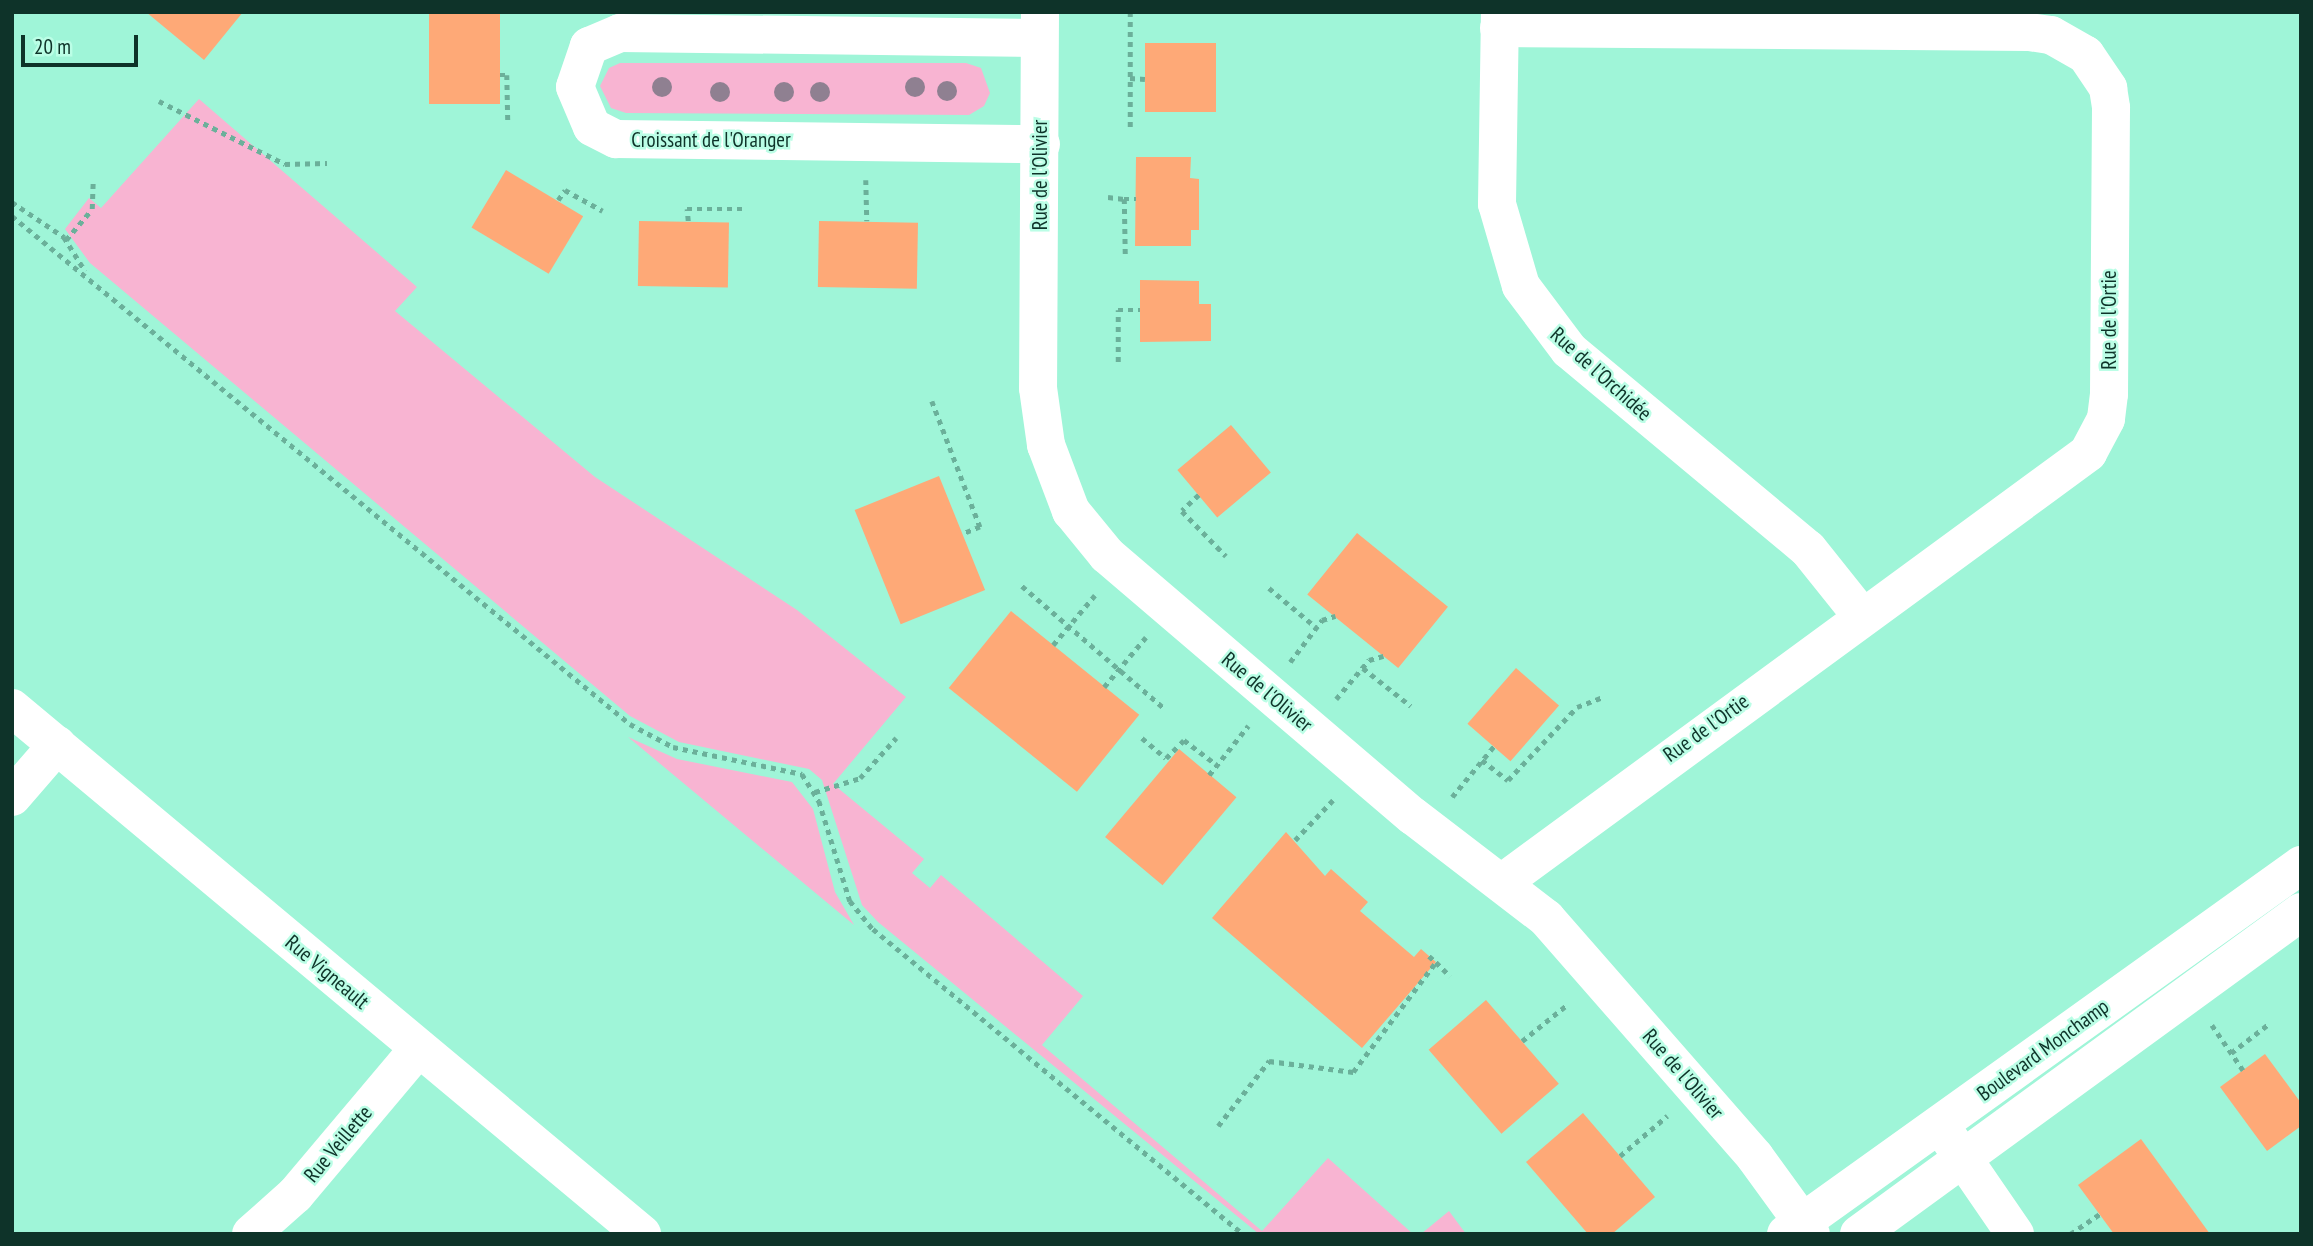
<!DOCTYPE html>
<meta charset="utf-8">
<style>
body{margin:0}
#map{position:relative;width:2313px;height:1246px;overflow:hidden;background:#9ff5d8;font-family:"PT Sans Narrow",sans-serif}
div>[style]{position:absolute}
.green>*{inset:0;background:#f8b4d2}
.building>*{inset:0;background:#fea977;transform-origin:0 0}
.path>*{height:4.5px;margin-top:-2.25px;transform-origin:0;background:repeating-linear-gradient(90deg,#6bb09a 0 5px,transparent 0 10px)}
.minor>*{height:38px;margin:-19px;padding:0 19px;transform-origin:19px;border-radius:19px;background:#fff}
.trees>*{width:20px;height:20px;margin:-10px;border-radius:50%;background:#8f8091}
span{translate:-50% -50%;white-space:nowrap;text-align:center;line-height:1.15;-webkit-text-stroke:5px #bbfee6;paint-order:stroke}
.street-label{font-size:21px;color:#0e3329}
.frame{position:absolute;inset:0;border:14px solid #0e3329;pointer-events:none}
.scale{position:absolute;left:21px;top:35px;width:117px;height:32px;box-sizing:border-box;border:4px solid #0e3329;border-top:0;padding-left:9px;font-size:21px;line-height:24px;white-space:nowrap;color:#0e3329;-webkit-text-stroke:5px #bbfee6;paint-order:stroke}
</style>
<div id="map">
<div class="green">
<i style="clip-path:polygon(620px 63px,966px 63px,981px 68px,990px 93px,984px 106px,969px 115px,626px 113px,611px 108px,600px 86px,609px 68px)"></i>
<i style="clip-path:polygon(199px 99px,417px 287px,395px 311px,595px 477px,797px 610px,906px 697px,833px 784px,924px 859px,912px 873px,930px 888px,941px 875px,1083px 996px,1042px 1045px,1262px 1231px,1328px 1158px,1413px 1234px,1259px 1234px,878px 922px,862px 905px,822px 780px,809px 769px,679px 742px,630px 716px,90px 263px,65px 229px,89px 198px,101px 208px)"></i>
<i style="clip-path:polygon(628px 737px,677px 759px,792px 782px,813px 809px,835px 892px,854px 925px)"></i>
<i style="clip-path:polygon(1449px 1211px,1466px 1234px,1421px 1234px)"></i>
</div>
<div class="building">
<i style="clip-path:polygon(146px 12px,243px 12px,204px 60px)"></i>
<i style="left:429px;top:12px;width:71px;height:92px"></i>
<i style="left:1145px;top:43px;width:71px;height:69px"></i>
<i style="clip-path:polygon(1136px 157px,1191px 157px,1190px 178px,1199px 179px,1199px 230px,1191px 230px,1191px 246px,1135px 246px)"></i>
<i style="left:506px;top:170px;width:90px;height:67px;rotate:31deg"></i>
<i style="left:639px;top:221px;width:90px;height:65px;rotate:1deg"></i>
<i style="left:819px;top:221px;width:99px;height:66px;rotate:1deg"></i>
<i style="clip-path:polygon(1140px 280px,1199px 281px,1199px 304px,1211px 304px,1211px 341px,1140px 342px)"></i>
<i style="left:1231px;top:425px;width:62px;height:70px;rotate:50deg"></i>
<i style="left:939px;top:476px;width:123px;height:91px;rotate:68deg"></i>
<i style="left:1357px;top:533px;width:117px;height:79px;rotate:39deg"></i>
<i style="left:1011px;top:611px;width:165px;height:99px;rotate:39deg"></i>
<i style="left:1516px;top:668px;width:57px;height:74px;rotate:41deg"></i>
<i style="left:1179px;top:749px;width:75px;height:115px;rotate:40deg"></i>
<i style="clip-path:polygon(1286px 832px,1325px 876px,1331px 869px,1368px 902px,1360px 911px,1414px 957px,1421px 949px,1436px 962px,1362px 1048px,1212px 918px)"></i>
<i style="left:1486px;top:1000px;width:111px;height:76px;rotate:49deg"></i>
<i style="clip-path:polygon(2265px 1054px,2301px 1103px,2301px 1126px,2267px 1151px,2220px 1087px)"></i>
<i style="clip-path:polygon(1583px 1113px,1655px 1197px,1612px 1234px,1588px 1234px,1526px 1162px)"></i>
<i style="clip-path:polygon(2141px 1139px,2210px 1234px,2114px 1234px,2078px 1185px)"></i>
</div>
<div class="path">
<i style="left:500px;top:75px;width:7px"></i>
<i style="left:507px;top:75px;width:47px;rotate:88.8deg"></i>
<i style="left:1130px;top:78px;width:15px;rotate:4deg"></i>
<i style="left:159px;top:101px;width:141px;rotate:26.6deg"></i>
<i style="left:285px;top:164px;width:42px;rotate:-1.4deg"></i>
<i style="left:1130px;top:127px;width:115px;rotate:-90deg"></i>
<i style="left:866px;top:180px;width:41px;rotate:88.6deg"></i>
<i style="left:1108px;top:197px;width:16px;rotate:7deg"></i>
<i style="left:558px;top:200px;width:12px;rotate:-55deg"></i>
<i style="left:565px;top:190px;width:43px;rotate:28.9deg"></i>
<i style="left:12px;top:202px;width:63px;rotate:33.9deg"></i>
<i style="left:64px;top:237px;width:40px;rotate:58deg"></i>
<i style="left:12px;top:216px;width:800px;rotate:39.42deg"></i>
<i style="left:630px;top:724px;width:49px;rotate:28.1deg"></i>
<i style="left:673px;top:747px;width:132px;rotate:11.8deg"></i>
<i style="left:802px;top:774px;width:32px;rotate:58deg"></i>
<i style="left:819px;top:801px;width:105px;rotate:72.8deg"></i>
<i style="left:850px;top:901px;width:36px;rotate:51deg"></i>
<i style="left:873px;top:929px;width:480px;rotate:39.5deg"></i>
<i style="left:688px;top:221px;width:12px;rotate:-95deg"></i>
<i style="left:687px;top:209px;width:59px"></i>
<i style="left:66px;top:240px;width:40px;rotate:-50deg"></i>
<i style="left:92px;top:209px;width:27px;rotate:-88deg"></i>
<i style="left:1125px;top:254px;width:55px;rotate:-91deg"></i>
<i style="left:1124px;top:199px;width:12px"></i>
<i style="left:1118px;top:362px;width:52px;rotate:-90deg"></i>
<i style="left:1118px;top:310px;width:22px"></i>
<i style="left:932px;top:401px;width:135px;rotate:69.1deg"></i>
<i style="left:980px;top:527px;width:18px;rotate:158deg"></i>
<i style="left:1199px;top:495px;width:23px;rotate:137deg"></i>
<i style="left:1182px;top:511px;width:63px;rotate:45.6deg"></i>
<i style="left:1022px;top:586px;width:189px;rotate:40.7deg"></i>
<i style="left:1269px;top:588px;width:62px;rotate:39.8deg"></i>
<i style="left:1053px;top:645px;width:65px;rotate:-50deg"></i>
<i style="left:1290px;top:662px;width:53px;rotate:-52.7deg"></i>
<i style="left:1322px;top:620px;width:14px;rotate:-17deg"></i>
<i style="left:1363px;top:668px;width:61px;rotate:38.4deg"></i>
<i style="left:1104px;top:687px;width:65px;rotate:-50deg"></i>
<i style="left:1336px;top:699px;width:51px;rotate:-49.8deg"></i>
<i style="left:1369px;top:660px;width:15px;rotate:-16deg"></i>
<i style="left:1142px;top:738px;width:31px;rotate:40deg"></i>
<i style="left:1166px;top:758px;width:25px;rotate:-45deg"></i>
<i style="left:1184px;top:740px;width:41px;rotate:37.1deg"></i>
<i style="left:1482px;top:760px;width:33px;rotate:38deg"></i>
<i style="left:1508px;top:780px;width:100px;rotate:-46.6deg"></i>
<i style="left:1577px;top:707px;width:26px;rotate:-21deg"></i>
<i style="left:1209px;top:775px;width:63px;rotate:-51.5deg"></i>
<i style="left:815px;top:792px;width:47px;rotate:-17.3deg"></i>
<i style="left:860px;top:778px;width:54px;rotate:-48deg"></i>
<i style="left:1452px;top:797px;width:66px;rotate:-50.5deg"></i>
<i style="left:1295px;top:840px;width:55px;rotate:-46.5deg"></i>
<i style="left:1429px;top:956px;width:9px;rotate:41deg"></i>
<i style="left:2212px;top:1025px;width:55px;rotate:55.4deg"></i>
<i style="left:1522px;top:1041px;width:59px;rotate:-38.8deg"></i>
<i style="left:2231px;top:1053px;width:49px;rotate:-37.6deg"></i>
<i style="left:1218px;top:1126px;width:83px;rotate:-51.9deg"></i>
<i style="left:1269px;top:1061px;width:85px;rotate:7.5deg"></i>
<i style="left:1353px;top:1072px;width:138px;rotate:-53deg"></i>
<i style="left:1436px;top:962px;width:20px;rotate:45deg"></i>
<i style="left:1620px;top:1156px;width:62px;rotate:-40.4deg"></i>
<i style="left:2070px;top:1234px;width:36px;rotate:-34deg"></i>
</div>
<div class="minor">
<i style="left:1040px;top:12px;width:376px;rotate:90.3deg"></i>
<i style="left:1038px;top:388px;width:58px;rotate:82deg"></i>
<i style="left:1046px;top:445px;width:71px;rotate:69.3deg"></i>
<i style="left:1071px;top:511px;width:57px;rotate:50.7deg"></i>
<i style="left:1107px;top:555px;width:402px;rotate:40.5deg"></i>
<i style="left:1413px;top:816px;width:168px;rotate:37.5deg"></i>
<i style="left:1546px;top:918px;width:317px;rotate:48.8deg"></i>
<i style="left:1755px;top:1157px;width:95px;rotate:54deg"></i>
<i style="left:1500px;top:12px;width:192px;rotate:90.9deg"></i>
<i style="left:1497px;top:204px;width:85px;rotate:73.7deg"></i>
<i style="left:1521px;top:286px;width:80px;rotate:53.1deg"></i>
<i style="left:1569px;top:350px;width:311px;rotate:39.8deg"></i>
<i style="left:1808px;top:549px;width:83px;rotate:51.3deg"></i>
<i style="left:1499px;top:28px;width:530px;rotate:0.43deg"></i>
<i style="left:2029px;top:32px;width:22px;rotate:8deg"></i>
<i style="left:2051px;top:35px;width:40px;rotate:29.7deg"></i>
<i style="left:2086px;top:55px;width:40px;rotate:56deg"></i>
<i style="left:2108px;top:88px;width:20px;rotate:81deg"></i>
<i style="left:2111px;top:108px;width:286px;rotate:90.4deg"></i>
<i style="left:2109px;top:394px;width:25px;rotate:97deg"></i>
<i style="left:2106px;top:419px;width:38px;rotate:118deg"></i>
<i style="left:2088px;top:453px;width:725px;rotate:143.75deg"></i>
<i style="left:1039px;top:38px;width:419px;rotate:-179.3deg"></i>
<i style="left:620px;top:33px;width:34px;rotate:157deg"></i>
<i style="left:589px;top:46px;width:43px;rotate:108.9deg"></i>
<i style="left:575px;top:87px;width:43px;rotate:67deg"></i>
<i style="left:592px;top:127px;width:27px;rotate:27deg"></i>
<i style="left:616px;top:139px;width:425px;rotate:0.7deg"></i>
<i style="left:12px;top:708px;width:821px;rotate:39.86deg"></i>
<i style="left:12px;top:797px;width:69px;rotate:-49.1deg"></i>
<i style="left:1947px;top:1135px;width:120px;rotate:55.5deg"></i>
<i style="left:251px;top:1234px;width:59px;rotate:-41.6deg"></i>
<i style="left:295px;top:1195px;width:192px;rotate:-49.9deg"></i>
<i style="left:1786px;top:1234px;width:634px;rotate:-35.62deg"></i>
<i style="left:1859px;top:1234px;width:547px;rotate:-36.07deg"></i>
</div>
<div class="trees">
<i style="left:662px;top:87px"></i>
<i style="left:915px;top:87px"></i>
<i style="left:947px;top:91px"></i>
<i style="left:720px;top:92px"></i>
<i style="left:784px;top:92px"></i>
<i style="left:820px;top:92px"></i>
</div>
<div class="street-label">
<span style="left:711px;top:140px">Croissant de l'Oranger</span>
<span style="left:1040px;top:175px;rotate:-90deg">Rue de l'Olivier</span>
<span style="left:2109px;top:320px;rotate:-90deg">Rue de l'Ortie</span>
<span style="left:1601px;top:374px;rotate:42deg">Rue de l'Orchidée</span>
<span style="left:1267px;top:692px;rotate:40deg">Rue de l'Olivier</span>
<span style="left:1706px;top:728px;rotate:-36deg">Rue de l'Ortie</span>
<span style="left:327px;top:972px;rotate:40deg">Rue Vigneault</span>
<span style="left:2043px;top:1050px;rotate:-36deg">Boulevard Monchamp</span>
<span style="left:1683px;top:1074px;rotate:49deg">Rue de l'Olivier</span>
<span style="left:338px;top:1144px;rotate:-50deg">Rue Veillette</span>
</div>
<div class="frame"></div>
<div class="scale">20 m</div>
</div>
